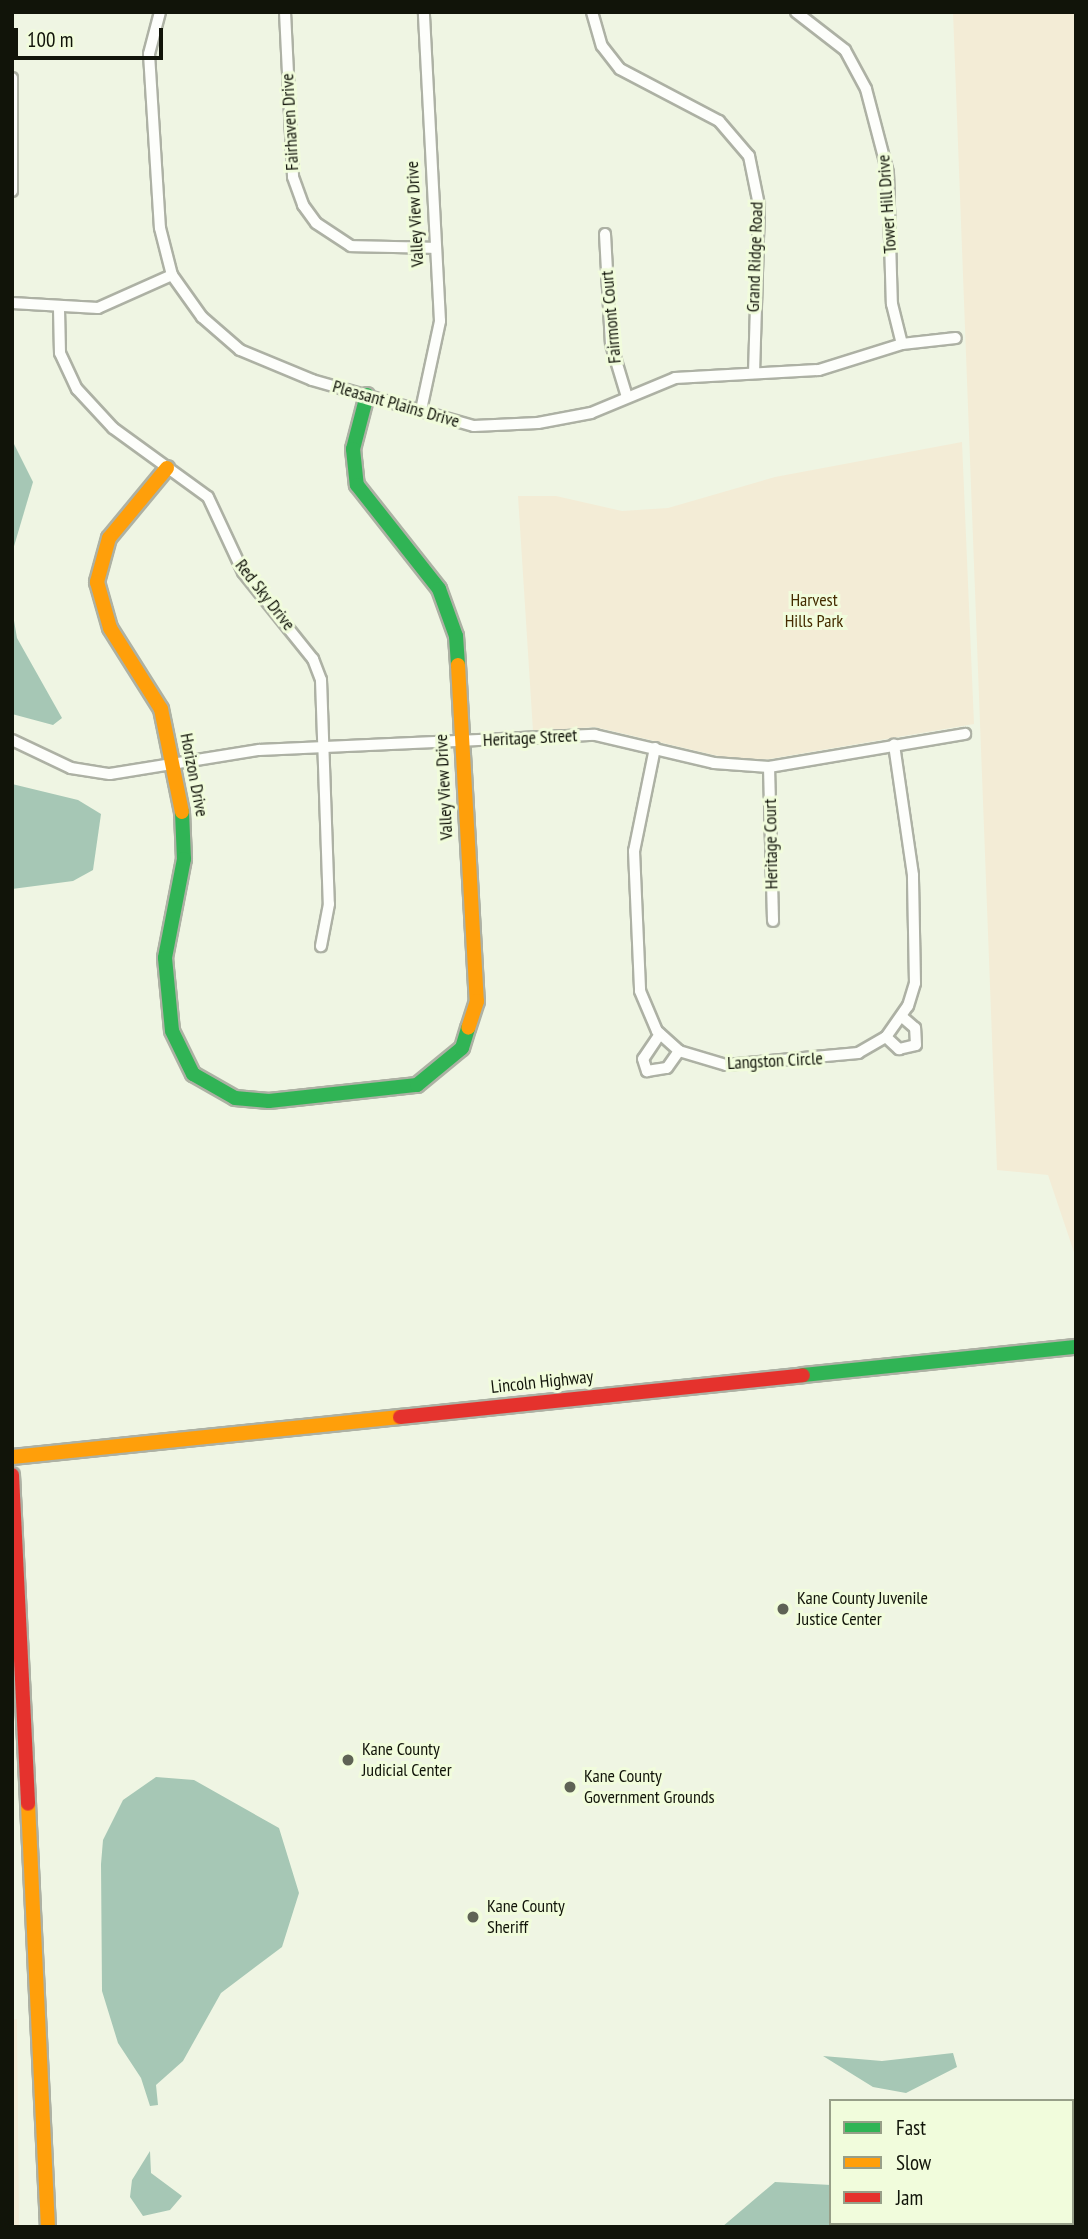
<!DOCTYPE html>
<style>
body{margin:0}
#map{position:relative;width:1088px;height:2239px;overflow:hidden;background:#eff5e3;font-family:"PT Sans Narrow",sans-serif}
div>[style]{position:absolute}
.green>*{inset:0;background:#f3ecd6}
.water>*{inset:0;background:#a6c7b5}
.roads{filter:drop-shadow(2px 0 #adb1a4) drop-shadow(-2px 0 #adb1a4) drop-shadow(0 2px #adb1a4) drop-shadow(0 -2px #adb1a4)}
.street>*{height:10px;margin:-5px;padding:0 5px;transform-origin:5px;border-radius:5px;background:#fdfefb}
.fast>*{height:14px;margin:-7px;padding:0 7px;transform-origin:7px;border-radius:7px;background:#30b455}
.slow>*{height:14px;margin:-7px;padding:0 7px;transform-origin:7px;border-radius:7px;background:#ff9f0a}
.jam>*{height:14px;margin:-7px;padding:0 7px;transform-origin:7px;border-radius:7px;background:#e5322d}
.dots>*{width:19px;height:19px;translate:-50% -50%;box-sizing:border-box;border:4px solid #f1fcdc;border-radius:50%}
span{translate:-50% -50%;white-space:nowrap;text-align:center;line-height:1.15;-webkit-text-stroke:6px #f1fcdc;paint-order:stroke}
.street-label{font-size:18px;color:#111409}
.park-label{font-size:18px;color:#452c00}
.poi-label{font-size:18px;color:#111409}
.left{translate:0 -50%;text-align:left}
.frame{position:absolute;inset:0;border:14px solid #111409;pointer-events:none}
.legend{position:absolute;left:829px;top:2099px;width:245px;height:126px;box-sizing:border-box;background:#f1fcdc;border:2px solid #979f88;margin:0;padding:9px 12px;list-style:none;font-size:21px;color:#111409}
.legend li{display:flex;align-items:center;gap:14px;height:35px}
.legend b{width:35px;border:2px solid #979f88}
.scale{position:absolute;left:14px;top:28px;width:149px;height:32px;box-sizing:border-box;border:4px solid #111409;border-top:0;padding-left:9px;font-size:21px;line-height:24px;white-space:nowrap;color:#111409;-webkit-text-stroke:5px #f1fcdc;paint-order:stroke}
</style>
<div id="map">
<div class="green">
<i style="clip-path:polygon(953px 12px,1076px 12px,1076px 1258px,1048px 1175px,997px 1170px)"></i>
<i style="clip-path:polygon(962px 442px,974px 724px,769px 759px,727px 758px,595px 727px,533px 731px,518px 496px,556px 496px,622px 511px,668px 508px,775px 477px)"></i>
<i style="clip-path:polygon(17px 2019px,19px 2227px,12px 2227px,12px 2020px)"></i>
</div>
<div class="water">
<i style="clip-path:polygon(12px 440px,33px 482px,12px 553px)"></i>
<i style="clip-path:polygon(12px 609px,17px 638px,62px 718px,53px 725px,12px 714px)"></i>
<i style="clip-path:polygon(12px 784px,78px 800px,101px 814px,93px 870px,73px 881px,12px 889px)"></i>
<i style="clip-path:polygon(156px 1777px,194px 1780px,279px 1828px,299px 1893px,282px 1947px,221px 1993px,183px 2061px,156px 2085px,158px 2105px,150px 2106px,141px 2078px,118px 2043px,102px 1991px,101px 1864px,103px 1840px,123px 1800px)"></i>
<i style="clip-path:polygon(953px 2053px,957px 2067px,906px 2093px,873px 2087px,823px 2056px,882px 2061px)"></i>
<i style="clip-path:polygon(150px 2151px,151px 2173px,182px 2196px,170px 2210px,143px 2216px,130px 2197px,132px 2180px)"></i>
<i style="clip-path:polygon(775px 2182px,831px 2185px,831px 2223px,931px 2227px,722px 2227px)"></i>
</div>
<div class="roads">
<div class="street">
<i style="left:160px;top:12px;width:43px;rotate:104.7deg"></i>
<i style="left:149px;top:54px;width:174px;rotate:86.4deg"></i>
<i style="left:160px;top:228px;width:49px;rotate:75.7deg"></i>
<i style="left:172px;top:275px;width:52px;rotate:54.5deg"></i>
<i style="left:202px;top:317px;width:50px;rotate:41deg"></i>
<i style="left:240px;top:350px;width:78px;rotate:22.6deg"></i>
<i style="left:312px;top:380px;width:168px;rotate:15.9deg"></i>
<i style="left:474px;top:426px;width:64px;rotate:-2.7deg"></i>
<i style="left:538px;top:423px;width:54px;rotate:-10.7deg"></i>
<i style="left:591px;top:413px;width:91px;rotate:-22.6deg"></i>
<i style="left:675px;top:378px;width:144px;rotate:-3.2deg"></i>
<i style="left:819px;top:370px;width:87px;rotate:-17.4deg"></i>
<i style="left:902px;top:344px;width:54px;rotate:-6.3deg"></i>
<i style="left:285px;top:12px;width:165px;rotate:87.2deg"></i>
<i style="left:293px;top:177px;width:30px;rotate:70deg"></i>
<i style="left:303px;top:205px;width:22px;rotate:54deg"></i>
<i style="left:316px;top:223px;width:42px;rotate:33.3deg"></i>
<i style="left:351px;top:246px;width:85px;rotate:1.3deg"></i>
<i style="left:592px;top:12px;width:35px;rotate:74deg"></i>
<i style="left:602px;top:46px;width:29px;rotate:52deg"></i>
<i style="left:620px;top:69px;width:112px;rotate:27.7deg"></i>
<i style="left:719px;top:121px;width:46px;rotate:49.4deg"></i>
<i style="left:749px;top:156px;width:50px;rotate:78.5deg"></i>
<i style="left:759px;top:205px;width:168px;rotate:91.7deg"></i>
<i style="left:796px;top:12px;width:62px;rotate:37.8deg"></i>
<i style="left:845px;top:50px;width:44px;rotate:61.7deg"></i>
<i style="left:866px;top:89px;width:87px;rotate:75.3deg"></i>
<i style="left:888px;top:173px;width:131px;rotate:88.3deg"></i>
<i style="left:892px;top:304px;width:41px;rotate:76deg"></i>
<i style="left:12px;top:78px;width:113px;rotate:90deg"></i>
<i style="left:605px;top:234px;width:110px;rotate:86.9deg"></i>
<i style="left:611px;top:344px;width:55px;rotate:73.2deg"></i>
<i style="left:12px;top:303px;width:86px;rotate:3.3deg"></i>
<i style="left:98px;top:308px;width:81px;rotate:-24deg"></i>
<i style="left:59px;top:309px;width:44px;rotate:88.7deg"></i>
<i style="left:60px;top:353px;width:40px;rotate:65deg"></i>
<i style="left:77px;top:389px;width:53px;rotate:47.3deg"></i>
<i style="left:113px;top:428px;width:117px;rotate:36deg"></i>
<i style="left:208px;top:497px;width:83px;rotate:65deg"></i>
<i style="left:243px;top:572px;width:112px;rotate:51.2deg"></i>
<i style="left:313px;top:659px;width:22px;rotate:69deg"></i>
<i style="left:321px;top:680px;width:224px;rotate:88deg"></i>
<i style="left:329px;top:904px;width:43px;rotate:100.8deg"></i>
<i style="left:421px;top:410px;width:91px;rotate:-77.9deg"></i>
<i style="left:440px;top:321px;width:309px;rotate:-93deg"></i>
<i style="left:12px;top:740px;width:65px;rotate:25.4deg"></i>
<i style="left:71px;top:768px;width:39px;rotate:9deg"></i>
<i style="left:110px;top:774px;width:151px;rotate:-9.2deg"></i>
<i style="left:259px;top:750px;width:336px;rotate:-2.6deg"></i>
<i style="left:595px;top:735px;width:122px;rotate:13.2deg"></i>
<i style="left:714px;top:763px;width:55px;rotate:4.2deg"></i>
<i style="left:769px;top:767px;width:199px;rotate:-9.6deg"></i>
<i style="left:655px;top:748px;width:105px;rotate:101.5deg"></i>
<i style="left:634px;top:851px;width:140px;rotate:87.5deg"></i>
<i style="left:640px;top:991px;width:43px;rotate:67deg"></i>
<i style="left:657px;top:1031px;width:30px;rotate:42deg"></i>
<i style="left:679px;top:1051px;width:49px;rotate:16.6deg"></i>
<i style="left:726px;top:1065px;width:133px;rotate:-5.2deg"></i>
<i style="left:858px;top:1053px;width:32px;rotate:-30deg"></i>
<i style="left:886px;top:1037px;width:38px;rotate:-55deg"></i>
<i style="left:908px;top:1006px;width:24px;rotate:-73deg"></i>
<i style="left:915px;top:983px;width:108px;rotate:-91.1deg"></i>
<i style="left:913px;top:875px;width:132px;rotate:-98.3deg"></i>
<i style="left:769px;top:767px;width:154px;rotate:88.5deg"></i>
<i style="left:660px;top:1034px;width:30px;rotate:124deg"></i>
<i style="left:643px;top:1059px;width:13px;rotate:72deg"></i>
<i style="left:647px;top:1071px;width:20px;rotate:-9deg"></i>
<i style="left:667px;top:1068px;width:21px;rotate:-55deg"></i>
<i style="left:886px;top:1037px;width:18px;rotate:43deg"></i>
<i style="left:899px;top:1049px;width:17px;rotate:-13deg"></i>
<i style="left:916px;top:1045px;width:17px;rotate:-93deg"></i>
<i style="left:915px;top:1028px;width:18px;rotate:-139deg"></i>
</div>
<div class="fast">
<i style="left:367px;top:395px;width:56px;rotate:104.5deg"></i>
<i style="left:353px;top:449px;width:36px;rotate:84deg"></i>
<i style="left:357px;top:485px;width:132px;rotate:51.7deg"></i>
<i style="left:439px;top:589px;width:50px;rotate:70.1deg"></i>
<i style="left:456px;top:636px;width:29px;rotate:86deg"></i>
<i style="left:182px;top:812px;width:47px;rotate:87.6deg"></i>
<i style="left:184px;top:859px;width:101px;rotate:100.9deg"></i>
<i style="left:165px;top:958px;width:73px;rotate:84.5deg"></i>
<i style="left:172px;top:1031px;width:48px;rotate:64deg"></i>
<i style="left:193px;top:1074px;width:48px;rotate:29.7deg"></i>
<i style="left:235px;top:1098px;width:34px;rotate:5deg"></i>
<i style="left:269px;top:1101px;width:149px;rotate:-6.2deg"></i>
<i style="left:417px;top:1085px;width:58px;rotate:-39.4deg"></i>
<i style="left:462px;top:1048px;width:21px;rotate:-73deg"></i>
<i style="left:803px;top:1375px;width:274px;rotate:-5.9deg"></i>
</div>
<div class="slow">
<i style="left:167px;top:468px;width:91px;rotate:129.6deg"></i>
<i style="left:109px;top:538px;width:46px;rotate:105.3deg"></i>
<i style="left:97px;top:582px;width:48px;rotate:74.2deg"></i>
<i style="left:110px;top:628px;width:96px;rotate:57.8deg"></i>
<i style="left:161px;top:709px;width:105px;rotate:78.5deg"></i>
<i style="left:458px;top:665px;width:337px;rotate:86.8deg"></i>
<i style="left:477px;top:1001px;width:28px;rotate:108deg"></i>
<i style="left:12px;top:1457px;width:390px;rotate:-5.9deg"></i>
<i style="left:28px;top:1804px;width:423px;rotate:87.3deg"></i>
</div>
<div class="jam">
<i style="left:400px;top:1417px;width:405px;rotate:-5.9deg"></i>
<i style="left:12px;top:1475px;width:329px;rotate:87.2deg"></i>
</div>
</div>
<div class="dots">
<i style="left:783px;top:1609px;background:#5f6355"></i>
<i style="left:348px;top:1760px;background:#5f6355"></i>
<i style="left:570px;top:1787px;background:#5f6355"></i>
<i style="left:473px;top:1917px;background:#5f6355"></i>
</div>
<div class="street-label">
<span style="left:290px;top:122px;rotate:-93deg">Fairhaven Drive</span>
<span style="left:887px;top:204px;rotate:-94deg">Tower Hill Drive</span>
<span style="left:415px;top:214px;rotate:-93deg">Valley View Drive</span>
<span style="left:755px;top:257px;rotate:-88deg">Grand Ridge Road</span>
<span style="left:611px;top:317px;rotate:-95deg">Fairmont Court</span>
<span style="left:396px;top:404px;rotate:16deg">Pleasant Plains Drive</span>
<span style="left:265px;top:595px;rotate:52deg">Red Sky Drive</span>
<span style="left:530px;top:738px;rotate:-3deg">Heritage Street</span>
<span style="left:194px;top:775px;rotate:79deg">Horizon Drive</span>
<span style="left:444px;top:787px;rotate:-93deg">Valley View Drive</span>
<span style="left:771px;top:844px;rotate:-91deg">Heritage Court</span>
<span style="left:775px;top:1061px;rotate:-3deg">Langston Circle</span>
<span style="left:542px;top:1382px;rotate:-6deg">Lincoln Highway</span>
</div>
<div class="park-label">
<span style="left:814px;top:611px">Harvest<br>Hills Park</span>
</div>
<div class="poi-label">
<span class="left" style="left:797px;top:1609px">Kane County Juvenile<br>Justice Center</span>
<span class="left" style="left:362px;top:1760px">Kane County<br>Judicial Center</span>
<span class="left" style="left:584px;top:1787px">Kane County<br>Government Grounds</span>
<span class="left" style="left:487px;top:1917px">Kane County<br>Sheriff</span>
</div>
<div class="frame"></div>
<ul class="legend">
<li><b style="height:9px;background:#30b455"></b>Fast</li>
<li><b style="height:9px;background:#ff9f0a"></b>Slow</li>
<li><b style="height:9px;background:#e5322d"></b>Jam</li>
</ul>
<div class="scale">100 m</div>
</div>
